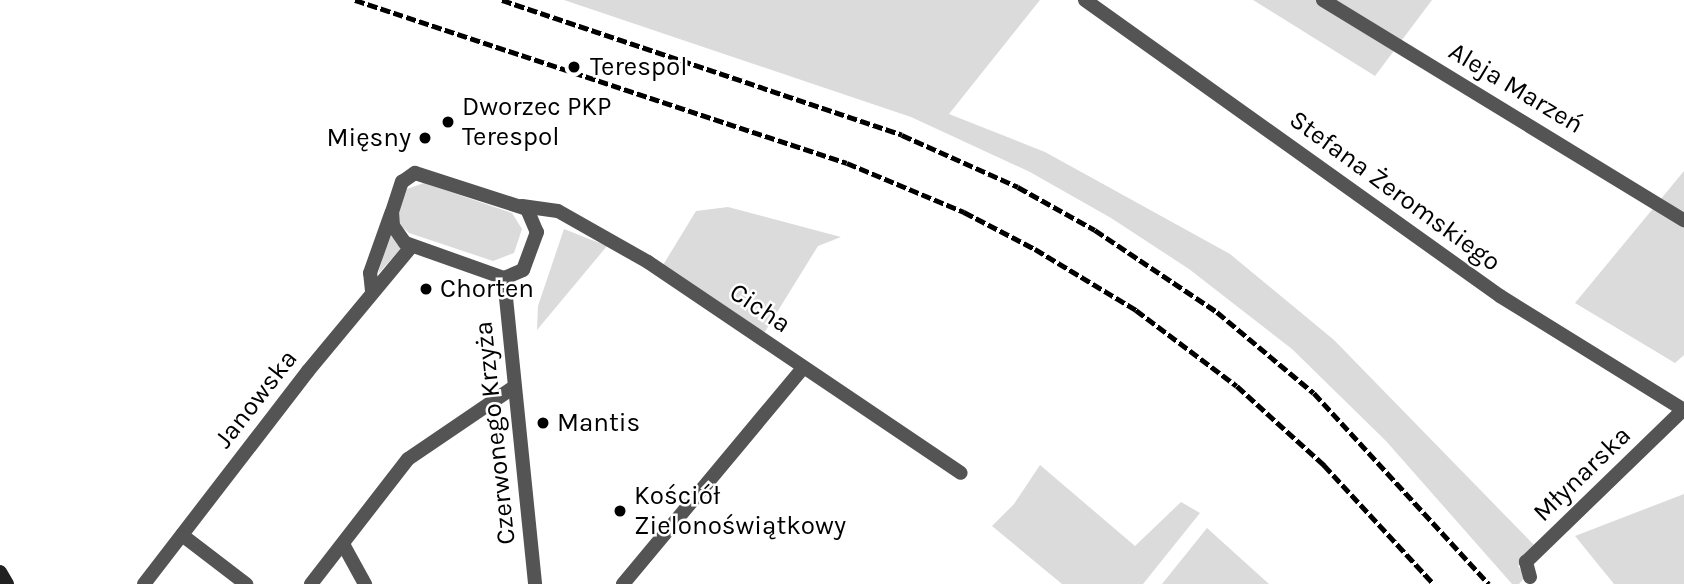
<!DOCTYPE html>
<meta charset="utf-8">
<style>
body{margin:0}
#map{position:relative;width:1684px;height:584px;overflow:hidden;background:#fff;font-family:Karla,sans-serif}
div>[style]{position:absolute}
.green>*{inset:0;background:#dbdbdb}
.street>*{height:14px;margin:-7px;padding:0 7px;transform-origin:7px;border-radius:7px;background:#545454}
.secondary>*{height:14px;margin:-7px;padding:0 7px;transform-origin:7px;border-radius:7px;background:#212121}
.rail>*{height:4.5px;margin-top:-2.25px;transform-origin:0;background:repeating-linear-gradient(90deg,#000 0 10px,transparent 0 13.5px)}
.dots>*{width:19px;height:19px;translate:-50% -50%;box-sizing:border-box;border:4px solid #fff;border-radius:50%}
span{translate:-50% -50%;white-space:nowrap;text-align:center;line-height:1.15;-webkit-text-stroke:5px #fff;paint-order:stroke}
.poi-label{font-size:26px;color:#000}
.left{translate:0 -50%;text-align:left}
.right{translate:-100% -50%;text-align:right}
.street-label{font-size:26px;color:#000}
</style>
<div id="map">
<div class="green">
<i style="clip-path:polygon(564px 0,1040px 0,949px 114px,1045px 152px,1230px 254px,1334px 340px,1536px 547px,1518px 566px,1526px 576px,1519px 584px,1512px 584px,1386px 441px,1292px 349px,1189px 269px,1111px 218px,1030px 172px,911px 117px)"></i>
<i style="clip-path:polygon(1253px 0,1432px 0,1375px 76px)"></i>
<i style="clip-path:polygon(1684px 171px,1684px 355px,1675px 363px,1575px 303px)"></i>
<i style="clip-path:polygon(424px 183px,512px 213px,522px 229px,514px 253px,493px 261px,409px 233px,399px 224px,399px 213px,407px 189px)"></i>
<i style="clip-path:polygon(728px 207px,841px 237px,818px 246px,761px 338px,660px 270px,696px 211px)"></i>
<i style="clip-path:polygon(564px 229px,607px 246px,537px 330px,538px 306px)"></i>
<i style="clip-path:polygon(390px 235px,402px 247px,378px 274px,385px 250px)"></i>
<i style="clip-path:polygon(1040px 465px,1135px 546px,1181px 502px,1200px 513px,1143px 584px,1062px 584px,992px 526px,1014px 504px)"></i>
<i style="clip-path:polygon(1684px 494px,1684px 584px,1614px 584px,1575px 536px)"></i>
<i style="clip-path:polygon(1207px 528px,1269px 584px,1162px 584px)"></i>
</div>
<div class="street">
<i style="left:1085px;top:0;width:510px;rotate:35.5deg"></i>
<i style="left:1500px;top:296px;width:216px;rotate:31.8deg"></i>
<i style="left:1323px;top:0;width:423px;rotate:31.4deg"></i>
<i style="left:415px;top:173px;width:118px;rotate:17.8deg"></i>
<i style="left:527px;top:209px;width:25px;rotate:67deg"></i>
<i style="left:537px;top:232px;width:40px;rotate:110.2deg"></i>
<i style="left:523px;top:270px;width:21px;rotate:157deg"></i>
<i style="left:504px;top:278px;width:105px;rotate:-160.5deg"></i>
<i style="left:405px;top:243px;width:21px;rotate:-125deg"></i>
<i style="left:393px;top:226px;width:14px;rotate:-94deg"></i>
<i style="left:392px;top:212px;width:32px;rotate:-72deg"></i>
<i style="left:402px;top:182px;width:16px;rotate:-35deg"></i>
<i style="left:522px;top:206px;width:36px;rotate:8deg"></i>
<i style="left:558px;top:211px;width:103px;rotate:29.5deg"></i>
<i style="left:648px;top:262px;width:377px;rotate:34deg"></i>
<i style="left:504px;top:278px;width:308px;rotate:84.2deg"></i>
<i style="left:372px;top:291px;width:18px;rotate:-96deg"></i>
<i style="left:370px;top:273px;width:63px;rotate:-70.4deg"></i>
<i style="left:182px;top:535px;width:81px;rotate:37.4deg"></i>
<i style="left:343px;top:544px;width:46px;rotate:61.2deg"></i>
<i style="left:1530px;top:577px;width:16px;rotate:-105deg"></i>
<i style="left:1526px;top:562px;width:220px;rotate:-44.1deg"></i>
<i style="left:144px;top:584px;width:269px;rotate:-52.4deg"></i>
<i style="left:308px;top:371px;width:161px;rotate:-50.3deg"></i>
<i style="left:311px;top:584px;width:158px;rotate:-52.2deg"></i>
<i style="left:408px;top:459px;width:128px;rotate:-34.2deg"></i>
<i style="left:623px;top:584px;width:281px;rotate:-50.2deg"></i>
</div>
<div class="secondary">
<i style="left:0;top:572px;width:14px;rotate:60deg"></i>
</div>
<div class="rail">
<i style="left:355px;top:0;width:518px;rotate:18.33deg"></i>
<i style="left:847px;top:163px;width:127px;rotate:22.7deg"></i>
<i style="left:964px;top:212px;width:80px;rotate:27.5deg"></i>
<i style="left:1035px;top:249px;width:118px;rotate:31.1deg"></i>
<i style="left:1136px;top:310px;width:126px;rotate:37deg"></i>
<i style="left:1237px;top:386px;width:118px;rotate:42.2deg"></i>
<i style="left:1324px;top:465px;width:162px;rotate:47.3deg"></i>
<i style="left:502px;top:0;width:422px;rotate:18.6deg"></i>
<i style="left:902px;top:135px;width:127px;rotate:24.1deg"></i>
<i style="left:1018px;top:187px;width:88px;rotate:29.2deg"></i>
<i style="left:1095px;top:230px;width:147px;rotate:33.9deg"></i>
<i style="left:1217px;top:312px;width:126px;rotate:39.9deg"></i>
<i style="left:1314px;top:393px;width:259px;rotate:47.5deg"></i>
</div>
<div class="dots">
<i style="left:574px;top:67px;background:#000"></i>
<i style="left:448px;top:122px;background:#000"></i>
<i style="left:425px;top:138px;background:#000"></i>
<i style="left:426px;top:289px;background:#000"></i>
<i style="left:543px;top:423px;background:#000"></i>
<i style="left:620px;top:511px;background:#000"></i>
</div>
<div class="poi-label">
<span class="left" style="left:590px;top:67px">Terespol</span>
<span class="left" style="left:462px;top:122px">Dworzec PKP<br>Terespol</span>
<span class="right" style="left:411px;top:138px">Mięsny</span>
<span class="left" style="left:440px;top:289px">Chorten</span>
<span class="left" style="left:557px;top:423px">Mantis</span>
<span class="left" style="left:634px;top:511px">Kościół<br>Zielonoświątkowy</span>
</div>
<div class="street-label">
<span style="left:1516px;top:88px;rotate:31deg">Aleja Marzeń</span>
<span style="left:1395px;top:191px;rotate:36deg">Stefana Żeromskiego</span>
<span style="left:760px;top:308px;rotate:34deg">Cicha</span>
<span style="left:256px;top:399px;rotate:-52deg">Janowska</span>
<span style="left:495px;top:433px;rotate:-96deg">Czerwonego Krzyża</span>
<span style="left:1582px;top:474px;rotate:-44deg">Młynarska</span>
</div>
</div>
